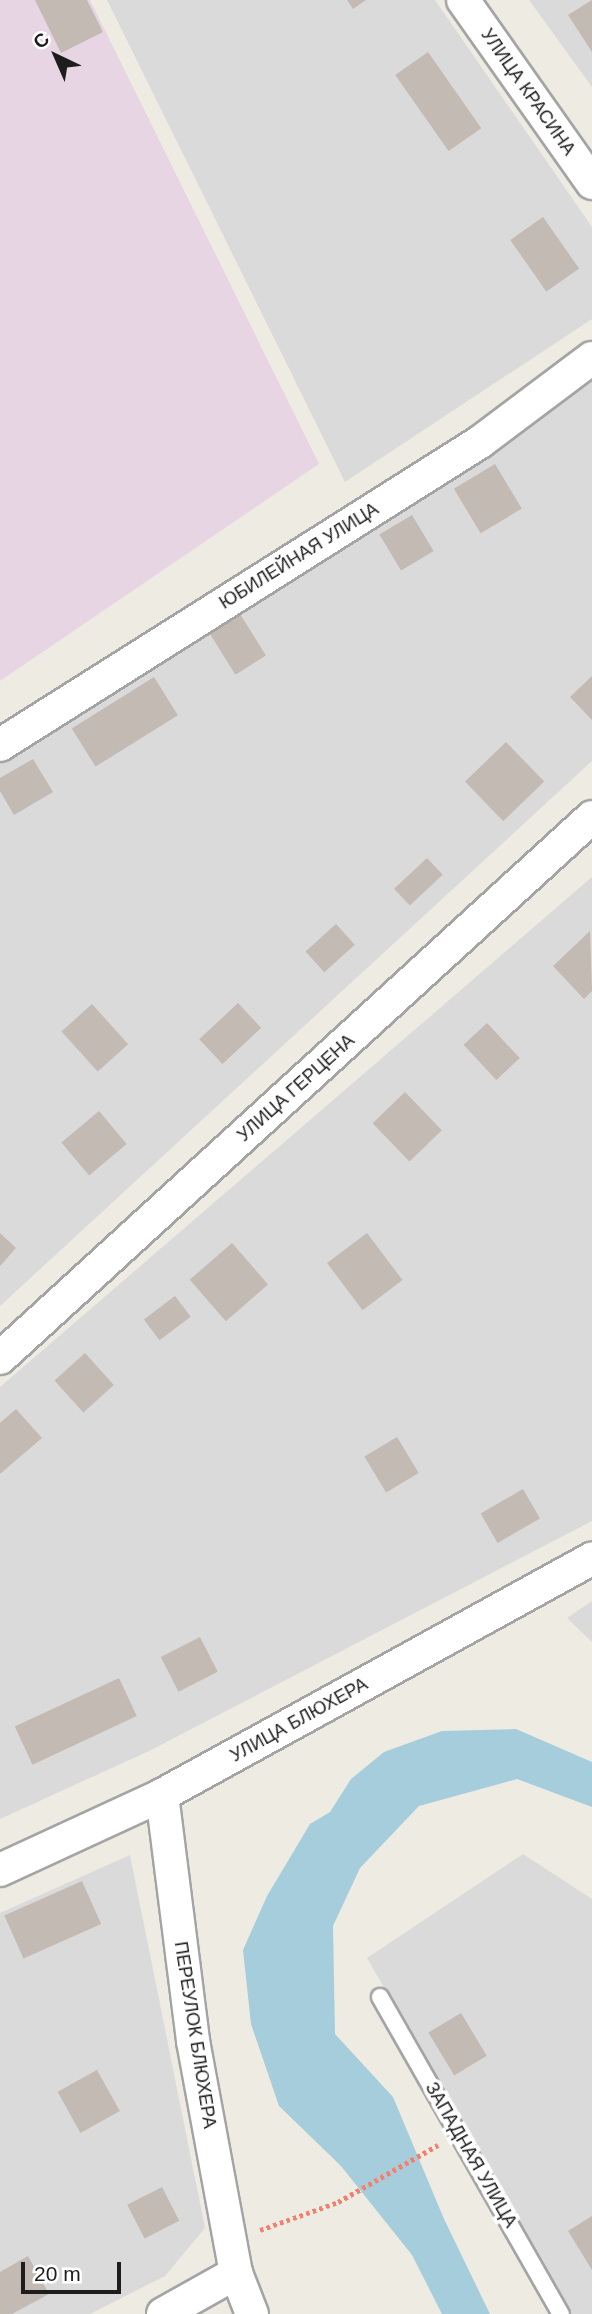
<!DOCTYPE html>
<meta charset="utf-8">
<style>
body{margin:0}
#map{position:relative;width:592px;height:2314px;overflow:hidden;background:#eeebe3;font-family:Helvetica,sans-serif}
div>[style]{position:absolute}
.residential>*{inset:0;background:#dbdada}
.industrial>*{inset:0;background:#e7d5e3}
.water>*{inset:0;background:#a5cddb}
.building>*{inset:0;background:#c2bab3;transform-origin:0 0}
.path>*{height:4.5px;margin-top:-2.25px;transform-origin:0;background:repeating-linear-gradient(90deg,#f57e6d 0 3.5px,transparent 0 7px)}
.roads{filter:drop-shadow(2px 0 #a4a4a4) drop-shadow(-2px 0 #a4a4a4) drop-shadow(0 2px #a4a4a4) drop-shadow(0 -2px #a4a4a4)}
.lane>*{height:16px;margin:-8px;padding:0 8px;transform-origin:8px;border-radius:8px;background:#fff}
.street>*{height:32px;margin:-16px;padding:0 16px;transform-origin:16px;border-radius:16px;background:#fff}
span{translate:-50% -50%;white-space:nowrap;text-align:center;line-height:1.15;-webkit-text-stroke:7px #fff;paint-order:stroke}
.street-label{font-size:18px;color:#1d1d1d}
.north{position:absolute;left:21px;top:21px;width:70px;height:70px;-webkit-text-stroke:5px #fff;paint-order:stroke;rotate:316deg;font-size:19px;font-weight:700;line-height:28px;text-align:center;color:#1d1d1d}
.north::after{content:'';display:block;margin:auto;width:24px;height:32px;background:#1d1d1d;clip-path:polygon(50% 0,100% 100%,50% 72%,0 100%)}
.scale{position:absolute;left:21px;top:2262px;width:100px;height:32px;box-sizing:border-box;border:4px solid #1d1d1d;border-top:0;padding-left:9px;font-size:21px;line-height:24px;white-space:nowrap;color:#1d1d1d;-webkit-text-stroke:5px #fff;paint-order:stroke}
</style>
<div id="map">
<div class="residential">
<i style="clip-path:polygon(107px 0,435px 0,592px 227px,592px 319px,345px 482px)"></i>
<i style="clip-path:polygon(529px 0,592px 0,592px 87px)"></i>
<i style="clip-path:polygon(592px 370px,592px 761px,0 1306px,0 760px)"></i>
<i style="clip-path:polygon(592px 877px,592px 1521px,149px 1751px,0 1819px,0 1387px)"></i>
<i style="clip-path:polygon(592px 1601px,592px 1642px,567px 1618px)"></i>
<i style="clip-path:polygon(523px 1854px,592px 1899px,592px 2314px,572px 2314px,367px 1958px)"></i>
<i style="clip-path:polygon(130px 1855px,205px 2228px,165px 2276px,90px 2314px,0 2314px,0 1913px)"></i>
</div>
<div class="industrial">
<i style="clip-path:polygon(0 0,90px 0,319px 464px,0 681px)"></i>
</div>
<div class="water">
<i style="clip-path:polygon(516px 1729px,592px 1762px,592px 1807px,517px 1779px,419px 1806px,360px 1868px,333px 1926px,335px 2034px,393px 2097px,444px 2219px,490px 2314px,442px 2314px,412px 2255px,341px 2166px,279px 2106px,251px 2024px,243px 1950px,267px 1896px,310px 1824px,330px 1812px,351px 1779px,384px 1752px,442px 1731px)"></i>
</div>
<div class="building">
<i style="clip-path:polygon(35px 0,87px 0,103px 32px,61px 53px)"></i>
<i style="clip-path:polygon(347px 0,366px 0,353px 9px)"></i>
<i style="clip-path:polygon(592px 0,592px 52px,568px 15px)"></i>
<i style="left:428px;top:52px;width:93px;height:40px;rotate:55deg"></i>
<i style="left:543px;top:217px;width:63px;height:40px;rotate:55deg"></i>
<i style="left:495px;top:464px;width:52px;height:48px;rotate:59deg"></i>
<i style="left:412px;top:515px;width:42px;height:38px;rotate:59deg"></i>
<i style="left:240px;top:614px;width:49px;height:36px;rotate:58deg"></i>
<i style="clip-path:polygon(592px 676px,592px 720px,570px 697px)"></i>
<i style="left:154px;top:677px;width:45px;height:97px;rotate:58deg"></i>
<i style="left:506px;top:742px;width:55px;height:57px;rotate:46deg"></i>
<i style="clip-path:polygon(33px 759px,53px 792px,14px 815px,0 791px,0 778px)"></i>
<i style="left:427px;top:858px;width:23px;height:45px;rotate:47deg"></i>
<i style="left:336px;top:924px;width:28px;height:41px;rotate:48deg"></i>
<i style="clip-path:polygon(590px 931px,592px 991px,584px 999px,553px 966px)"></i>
<i style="left:238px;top:1003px;width:34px;height:53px;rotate:47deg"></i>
<i style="left:92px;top:1004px;width:54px;height:41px;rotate:48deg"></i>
<i style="left:487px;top:1023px;width:48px;height:32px;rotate:47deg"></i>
<i style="left:405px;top:1092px;width:53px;height:45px;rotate:46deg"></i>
<i style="left:99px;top:1111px;width:43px;height:49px;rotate:50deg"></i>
<i style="clip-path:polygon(0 1233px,16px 1248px,0 1266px)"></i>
<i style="left:367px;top:1233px;width:59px;height:50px;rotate:53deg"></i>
<i style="left:232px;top:1243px;width:55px;height:56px;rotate:49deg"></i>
<i style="left:175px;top:1296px;width:26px;height:39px;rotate:53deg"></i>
<i style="left:85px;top:1353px;width:43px;height:41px;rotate:48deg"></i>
<i style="clip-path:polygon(16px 1409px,42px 1438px,0 1474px,0 1423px)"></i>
<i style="left:397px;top:1437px;width:42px;height:38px;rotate:59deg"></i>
<i style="left:523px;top:1489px;width:34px;height:49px;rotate:60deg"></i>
<i style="left:200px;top:1637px;width:39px;height:44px;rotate:63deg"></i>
<i style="left:119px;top:1678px;width:42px;height:115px;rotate:65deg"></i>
<i style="left:82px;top:1881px;width:47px;height:85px;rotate:66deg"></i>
<i style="left:461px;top:2013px;width:50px;height:38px;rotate:59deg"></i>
<i style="left:97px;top:2070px;width:47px;height:45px;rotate:61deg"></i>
<i style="left:162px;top:2187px;width:38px;height:39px;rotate:63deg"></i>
<i style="clip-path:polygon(592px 2216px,592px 2270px,568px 2231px)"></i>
<i style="clip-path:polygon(28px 2256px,49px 2294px,12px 2314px,0 2314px,0 2272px)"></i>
</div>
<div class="path">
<i style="left:260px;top:2230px;width:83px;rotate:-19.7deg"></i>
<i style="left:338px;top:2202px;width:115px;rotate:-29.7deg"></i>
</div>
<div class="roads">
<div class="lane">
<i style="left:380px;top:1997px;width:365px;rotate:60.3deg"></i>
</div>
<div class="street">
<i style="left:463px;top:0;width:224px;rotate:54.8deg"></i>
<i style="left:0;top:745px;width:568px;rotate:-32.26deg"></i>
<i style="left:480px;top:442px;width:140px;rotate:-36.9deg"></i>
<i style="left:0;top:1358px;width:802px;rotate:-42.42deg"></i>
<i style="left:162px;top:1795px;width:248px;rotate:82.8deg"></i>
<i style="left:193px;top:2041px;width:236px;rotate:79.5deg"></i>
<i style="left:236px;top:2273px;width:44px;rotate:68.7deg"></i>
<i style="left:0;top:1870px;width:179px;rotate:-24.8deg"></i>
<i style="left:162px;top:1795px;width:491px;rotate:-28.8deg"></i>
<i style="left:163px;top:2314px;width:84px;rotate:-29.3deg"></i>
</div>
</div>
<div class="street-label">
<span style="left:528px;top:92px;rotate:55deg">УЛИЦА КРАСИНА</span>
<span style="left:299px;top:556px;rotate:-32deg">ЮБИЛЕЙНАЯ УЛИЦА</span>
<span style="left:296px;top:1088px;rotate:-42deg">УЛИЦА ГЕРЦЕНА</span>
<span style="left:299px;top:1720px;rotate:-29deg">УЛИЦА БЛЮХЕРА</span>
<span style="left:195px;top:2035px;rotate:81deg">ПЕРЕУЛОК БЛЮХЕРА</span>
<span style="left:471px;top:2155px;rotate:60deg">ЗАПАДНАЯ УЛИЦА</span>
</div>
<div class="north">С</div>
<div class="scale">20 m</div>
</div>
